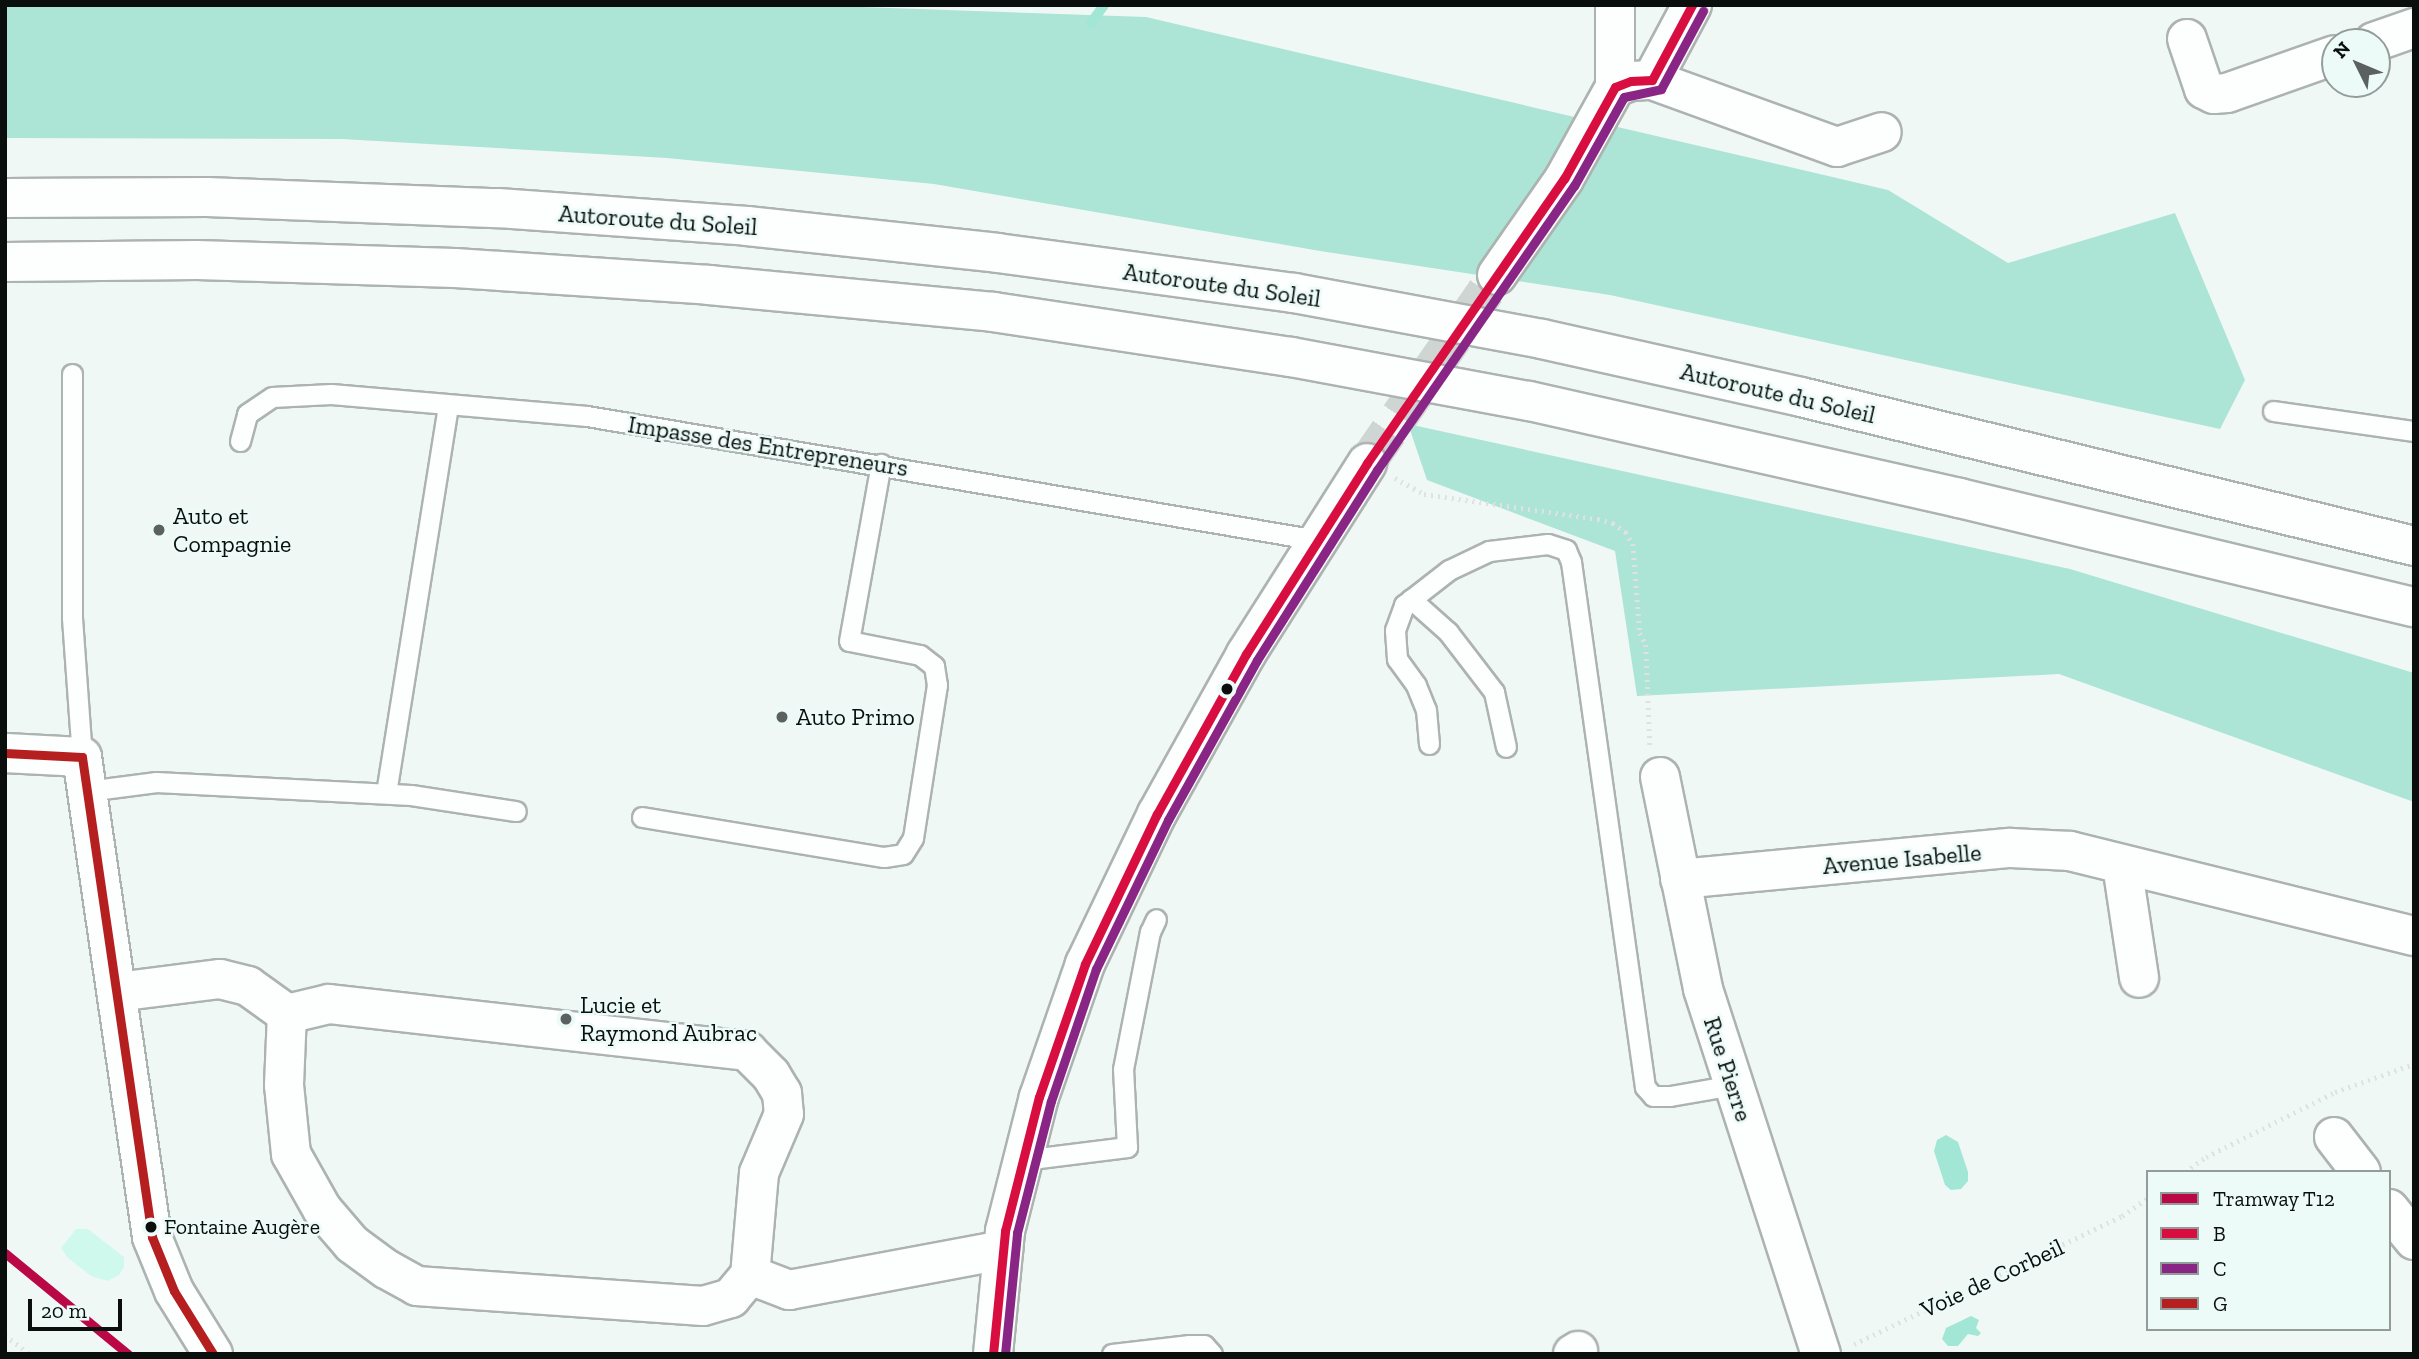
<!DOCTYPE html>
<meta charset="utf-8">
<style>
body{margin:0}
#map{position:relative;width:2419px;height:1359px;overflow:hidden;background:#f0f8f6;font-family:"Zilla Slab",serif}
div>[style]{position:absolute}
.green>*{inset:0;background:#d0f9ed}
.forest>*{inset:0;background:#ace4d5}
.water>*{inset:0;background:#a2e7d5}
.stream>*{height:10px;margin:-5px;padding:0 5px;transform-origin:5px;border-radius:5px;background:#a2e7d5}
.street-tunnel>*{height:38px;margin-top:-19px;transform-origin:0;background:repeating-linear-gradient(90deg,#ced5d3 0 38px,transparent 0 57px)}
.path>*{height:4.5px;margin-top:-2.25px;transform-origin:0;background:repeating-linear-gradient(90deg,#dfe2e1 0 2px,transparent 0 7px)}
.roads{filter:drop-shadow(2px 0 #acb3b1) drop-shadow(-2px 0 #acb3b1) drop-shadow(0 2px #acb3b1) drop-shadow(0 -2px #acb3b1)}
.lane>*{height:19px;margin:-9.5px;padding:0 9.5px;transform-origin:9.5px;border-radius:9.5px;background:#fdfefe}
.street>*{height:38px;margin:-19px;padding:0 19px;transform-origin:19px;border-radius:19px;background:#fdfefe}
.highway>*{height:38px;margin:-19px;padding:0 19px;transform-origin:19px;border-radius:19px;background:#fdfefe}
.bus-1>*{height:9px;margin:-4.5px;padding:0 4.5px;transform-origin:4.5px;border-radius:4.5px;background:#d80e41}
.bus-2>*{height:9px;margin:-4.5px;padding:0 4.5px;transform-origin:4.5px;border-radius:4.5px;background:#892685}
.bus-3>*{height:9px;margin:-4.5px;padding:0 4.5px;transform-origin:4.5px;border-radius:4.5px;background:#b51f1f}
.tram-1>*{height:9px;margin:-4.5px;padding:0 4.5px;transform-origin:4.5px;border-radius:4.5px;background:#b90845}
.dots>*{width:19px;height:19px;translate:-50% -50%;box-sizing:border-box;border:4px solid #ecfbf7;border-radius:50%}
span{translate:-50% -50%;white-space:nowrap;text-align:center;line-height:1.15;-webkit-text-stroke:5px #ecfbf7;paint-order:stroke}
.bus-label{font-size:22px;color:#0a0f0e}
.left{translate:0 -50%;text-align:left}
.street-label{font-size:24px;color:#0a0f0e}
.poi-label{font-size:24px;color:#0a0f0e}
.frame{position:absolute;inset:0;border:7px solid #0a0f0e;pointer-events:none}
.legend{position:absolute;left:2146px;top:1170px;width:245px;height:161px;box-sizing:border-box;background:#ecfbf7;border:2px solid #929d9a;margin:0;padding:9px 12px;list-style:none;font-size:21px;color:#0a0f0e}
.legend li{display:flex;align-items:center;gap:14px;height:35px}
.legend b{width:35px;border:2px solid #929d9a}
.north{position:absolute;left:2321px;top:28px;width:70px;height:70px;box-sizing:border-box;background:#ecfbf7;border:2px solid #929d9a;border-radius:50%;rotate:313deg;font-size:19px;font-weight:700;line-height:28px;text-align:center;color:#0a0f0e}
.north::after{content:'';display:block;margin:auto;width:24px;height:32px;background:#5a615f;clip-path:polygon(50% 0,100% 100%,50% 72%,0 100%)}
.scale{position:absolute;left:28px;top:1299px;width:94px;height:32px;box-sizing:border-box;border:4px solid #0a0f0e;border-top:0;padding-left:9px;font-size:21px;line-height:24px;white-space:nowrap;color:#0a0f0e;-webkit-text-stroke:5px #ecfbf7;paint-order:stroke}
</style>
<div id="map">
<div class="green">
<i style="clip-path:polygon(76px 1229px,88px 1229px,124px 1257px,124px 1267px,119px 1275px,108px 1281px,91px 1276px,68px 1258px,61px 1248px)"></i>
</div>
<div class="forest">
<i style="clip-path:polygon(5px 5px,805px 5px,1146px 17px,1888px 190px,2008px 263px,2175px 213px,2245px 380px,2220px 429px,1610px 295px,1320px 251px,934px 184px,667px 158px,342px 139px,5px 138px)"></i>
<i style="clip-path:polygon(1408px 424px,2070px 569px,2414px 673px,2414px 802px,2059px 674px,1637px 696px,1615px 551px,1427px 480px)"></i>
</div>
<div class="water">
<i style="clip-path:polygon(1946px 1135px,1958px 1142px,1968px 1172px,1968px 1181px,1961px 1189px,1951px 1190px,1945px 1185px,1934px 1151px,1937px 1140px)"></i>
<i style="clip-path:polygon(1971px 1316px,1979px 1320px,1976px 1328px,1981px 1333px,1978px 1336px,1968px 1334px,1958px 1346px,1948px 1346px,1942px 1339px,1946px 1328px)"></i>
</div>
<div class="stream">
<i style="left:1091px;top:23px;width:22px;rotate:-54deg"></i>
</div>
<div class="street-tunnel">
<i style="left:1367px;top:463px;width:229px;rotate:-55.3deg"></i>
</div>
<div class="path">
<i style="left:1395px;top:478px;width:33px;rotate:29deg"></i>
<i style="left:1424px;top:494px;width:176px;rotate:8.2deg"></i>
<i style="left:1598px;top:519px;width:16px;rotate:15deg"></i>
<i style="left:1613px;top:523px;width:16px;rotate:35deg"></i>
<i style="left:1626px;top:532px;width:14px;rotate:60deg"></i>
<i style="left:1633px;top:544px;width:89px;rotate:85.5deg"></i>
<i style="left:1640px;top:633px;width:13px;rotate:63deg"></i>
<i style="left:1646px;top:645px;width:100px;rotate:87.7deg"></i>
<i style="left:2185px;top:1172px;width:26px;rotate:-36deg"></i>
<i style="left:2206px;top:1157px;width:144px;rotate:-26.7deg"></i>
<i style="left:2335px;top:1092px;width:84px;rotate:-19.5deg"></i>
<i style="left:5px;top:1335px;width:31px;rotate:38deg"></i>
<i style="left:1854px;top:1344px;width:297px;rotate:-25.5deg"></i>
<i style="left:2122px;top:1216px;width:32px;rotate:-35deg"></i>
</div>
<div class="roads">
<div class="lane">
<i style="left:72px;top:374px;width:244px;rotate:90deg"></i>
<i style="left:72px;top:618px;width:139px;rotate:85.9deg"></i>
<i style="left:2273px;top:411px;width:142px;rotate:8.1deg"></i>
<i style="left:240px;top:441px;width:28px;rotate:-75deg"></i>
<i style="left:247px;top:414px;width:30px;rotate:-34deg"></i>
<i style="left:272px;top:397px;width:59px;rotate:-2.9deg"></i>
<i style="left:331px;top:394px;width:257px;rotate:4.9deg"></i>
<i style="left:587px;top:416px;width:740px;rotate:9.64deg"></i>
<i style="left:1411px;top:599px;width:50px;rotate:41.7deg"></i>
<i style="left:1448px;top:632px;width:76px;rotate:52.5deg"></i>
<i style="left:1494px;top:692px;width:56px;rotate:77.7deg"></i>
<i style="left:1429px;top:744px;width:34px;rotate:-95deg"></i>
<i style="left:1426px;top:710px;width:27px;rotate:-112deg"></i>
<i style="left:1416px;top:685px;width:32px;rotate:-126deg"></i>
<i style="left:1397px;top:659px;width:29px;rotate:-94deg"></i>
<i style="left:1395px;top:630px;width:27px;rotate:-70deg"></i>
<i style="left:1404px;top:605px;width:57px;rotate:-37.9deg"></i>
<i style="left:1449px;top:570px;width:44px;rotate:-25.4deg"></i>
<i style="left:1489px;top:551px;width:59px;rotate:-6.8deg"></i>
<i style="left:1548px;top:544px;width:19px;rotate:18deg"></i>
<i style="left:1566px;top:550px;width:13px;rotate:67deg"></i>
<i style="left:1571px;top:562px;width:530px;rotate:81.98deg"></i>
<i style="left:1645px;top:1087px;width:12px;rotate:48deg"></i>
<i style="left:1653px;top:1096px;width:17px"></i>
<i style="left:1670px;top:1096px;width:65px;rotate:-9.8deg"></i>
<i style="left:87px;top:791px;width:70px;rotate:-7.4deg"></i>
<i style="left:156px;top:782px;width:255px;rotate:2.9deg"></i>
<i style="left:411px;top:795px;width:106px;rotate:8.7deg"></i>
<i style="left:386px;top:793px;width:393px;rotate:-80.9deg"></i>
<i style="left:642px;top:817px;width:245px;rotate:9.4deg"></i>
<i style="left:884px;top:857px;width:19px;rotate:-9deg"></i>
<i style="left:903px;top:854px;width:19px;rotate:-58deg"></i>
<i style="left:913px;top:838px;width:155px;rotate:-81.1deg"></i>
<i style="left:937px;top:685px;width:19px;rotate:-99deg"></i>
<i style="left:934px;top:666px;width:18px;rotate:-142deg"></i>
<i style="left:920px;top:655px;width:72px;rotate:-168.8deg"></i>
<i style="left:849px;top:641px;width:180px;rotate:-79.8deg"></i>
<i style="left:1023px;top:1160px;width:105px;rotate:-7.1deg"></i>
<i style="left:1127px;top:1147px;width:78px;rotate:-92.9deg"></i>
<i style="left:1123px;top:1069px;width:140px;rotate:-78.9deg"></i>
<i style="left:1150px;top:932px;width:14px;rotate:-65deg"></i>
<i style="left:1112px;top:1354px;width:78px;rotate:-6.7deg"></i>
<i style="left:1189px;top:1345px;width:15px"></i>
<i style="left:1204px;top:1345px;width:12px;rotate:48deg"></i>
</div>
<div class="street">
<i style="left:2187px;top:39px;width:53px;rotate:71.2deg"></i>
<i style="left:2204px;top:89px;width:11px;rotate:27deg"></i>
<i style="left:2214px;top:94px;width:13px;rotate:-4deg"></i>
<i style="left:2227px;top:93px;width:114px;rotate:-19.4deg"></i>
<i style="left:2374px;top:42px;width:42px;rotate:-19.3deg"></i>
<i style="left:1652px;top:80px;width:85px;rotate:-61.9deg"></i>
<i style="left:1615px;top:87px;width:82px;rotate:-90deg"></i>
<i style="left:1497px;top:275px;width:117px;rotate:-55.1deg"></i>
<i style="left:1564px;top:179px;width:105px;rotate:-61deg"></i>
<i style="left:1615px;top:87px;width:17px;rotate:-21deg"></i>
<i style="left:1631px;top:81px;width:21px;rotate:-3deg"></i>
<i style="left:1652px;top:80px;width:197px;rotate:19.9deg"></i>
<i style="left:1837px;top:147px;width:47px;rotate:-18.4deg"></i>
<i style="left:5px;top:753px;width:77px;rotate:3deg"></i>
<i style="left:82px;top:757px;width:485px;rotate:81.7deg"></i>
<i style="left:152px;top:1237px;width:58px;rotate:67.8deg"></i>
<i style="left:174px;top:1291px;width:74px;rotate:58.2deg"></i>
<i style="left:1660px;top:777px;width:216px;rotate:78.5deg"></i>
<i style="left:1703px;top:989px;width:384px;rotate:72.1deg"></i>
<i style="left:2122px;top:865px;width:114px;rotate:81.4deg"></i>
<i style="left:1680px;top:879px;width:332px;rotate:-5.4deg"></i>
<i style="left:2011px;top:848px;width:59px;rotate:2.9deg"></i>
<i style="left:2070px;top:851px;width:354px;rotate:13.9deg"></i>
<i style="left:117px;top:992px;width:104px;rotate:-7.2deg"></i>
<i style="left:220px;top:979px;width:29px;rotate:14deg"></i>
<i style="left:248px;top:986px;width:48px;rotate:35.7deg"></i>
<i style="left:287px;top:1014px;width:43px;rotate:-13.4deg"></i>
<i style="left:329px;top:1004px;width:421px;rotate:6.4deg"></i>
<i style="left:747px;top:1051px;width:34px;rotate:45deg"></i>
<i style="left:771px;top:1075px;width:21px;rotate:59deg"></i>
<i style="left:782px;top:1093px;width:21px;rotate:85deg"></i>
<i style="left:784px;top:1114px;width:64px;rotate:113deg"></i>
<i style="left:759px;top:1173px;width:102px;rotate:95deg"></i>
<i style="left:750px;top:1275px;width:30px;rotate:130deg"></i>
<i style="left:731px;top:1298px;width:29px;rotate:164deg"></i>
<i style="left:703px;top:1306px;width:287px;rotate:-176deg"></i>
<i style="left:417px;top:1286px;width:35px;rotate:-151deg"></i>
<i style="left:386px;top:1269px;width:42px;rotate:-143.7deg"></i>
<i style="left:352px;top:1244px;width:46px;rotate:-130.6deg"></i>
<i style="left:322px;top:1209px;width:63px;rotate:-119.4deg"></i>
<i style="left:291px;top:1154px;width:69px;rotate:-95.8deg"></i>
<i style="left:284px;top:1085px;width:71px;rotate:-87.6deg"></i>
<i style="left:2334px;top:1137px;width:44px;rotate:52.4deg"></i>
<i style="left:2389px;top:1209px;width:40px;rotate:51deg"></i>
<i style="left:750px;top:1275px;width:42px;rotate:21deg"></i>
<i style="left:789px;top:1290px;width:218px;rotate:-10.6deg"></i>
<i style="left:993px;top:1354px;width:124px;rotate:-84.4deg"></i>
<i style="left:1005px;top:1231px;width:138px;rotate:-75.8deg"></i>
<i style="left:1039px;top:1097px;width:141px;rotate:-70.9deg"></i>
<i style="left:1085px;top:964px;width:166px;rotate:-64.4deg"></i>
<i style="left:1157px;top:814px;width:183px;rotate:-60.9deg"></i>
<i style="left:1246px;top:654px;width:226px;rotate:-57.6deg"></i>
<i style="left:1573px;top:1354px;width:6px;rotate:-31deg"></i>
</div>
<div class="highway">
<i style="left:5px;top:198px;width:202px;rotate:-0.3deg"></i>
<i style="left:207px;top:197px;width:291px;rotate:2.2deg"></i>
<i style="left:498px;top:208px;width:250px;rotate:4.1deg"></i>
<i style="left:747px;top:226px;width:252px;rotate:6.1deg"></i>
<i style="left:998px;top:253px;width:299px;rotate:7.7deg"></i>
<i style="left:1294px;top:293px;width:252px;rotate:10.5deg"></i>
<i style="left:1542px;top:339px;width:265px;rotate:12.6deg"></i>
<i style="left:1801px;top:397px;width:631px;rotate:13.66deg"></i>
<i style="left:5px;top:262px;width:192px;rotate:-0.6deg"></i>
<i style="left:197px;top:260px;width:258px;rotate:1.8deg"></i>
<i style="left:455px;top:268px;width:255px;rotate:3.8deg"></i>
<i style="left:709px;top:285px;width:285px;rotate:5.4deg"></i>
<i style="left:993px;top:312px;width:301px;rotate:8.6deg"></i>
<i style="left:1291px;top:357px;width:242px;rotate:10.5deg"></i>
<i style="left:1529px;top:401px;width:441px;rotate:12.7deg"></i>
<i style="left:1959px;top:498px;width:468px;rotate:13.5deg"></i>
</div>
</div>
<div class="bus-1">
<i style="left:993px;top:1354px;width:124px;rotate:-84.4deg"></i>
<i style="left:1005px;top:1231px;width:138px;rotate:-75.8deg"></i>
<i style="left:1039px;top:1097px;width:141px;rotate:-70.9deg"></i>
<i style="left:1085px;top:964px;width:166px;rotate:-64.4deg"></i>
<i style="left:1157px;top:814px;width:183px;rotate:-60.9deg"></i>
<i style="left:1246px;top:654px;width:226px;rotate:-57.6deg"></i>
<i style="left:1367px;top:463px;width:346px;rotate:-55.3deg"></i>
<i style="left:1564px;top:179px;width:105px;rotate:-61deg"></i>
<i style="left:1615px;top:87px;width:17px;rotate:-21deg"></i>
<i style="left:1631px;top:81px;width:21px;rotate:-3deg"></i>
<i style="left:1652px;top:80px;width:85px;rotate:-61.9deg"></i>
</div>
<div class="bus-2">
<i style="left:1005px;top:1354px;width:122px;rotate:-84.3deg"></i>
<i style="left:1017px;top:1233px;width:136px;rotate:-75.6deg"></i>
<i style="left:1051px;top:1101px;width:139px;rotate:-71.2deg"></i>
<i style="left:1096px;top:969px;width:165px;rotate:-64.2deg"></i>
<i style="left:1168px;top:820px;width:183px;rotate:-60.9deg"></i>
<i style="left:1257px;top:660px;width:225px;rotate:-57.7deg"></i>
<i style="left:1377px;top:470px;width:346px;rotate:-55.3deg"></i>
<i style="left:1574px;top:186px;width:102px;rotate:-60.7deg"></i>
<i style="left:1624px;top:97px;width:38px;rotate:-12deg"></i>
<i style="left:1661px;top:89px;width:89px;rotate:-61.7deg"></i>
</div>
<div class="bus-3">
<i style="left:5px;top:753px;width:77px;rotate:3deg"></i>
<i style="left:82px;top:757px;width:485px;rotate:81.7deg"></i>
<i style="left:152px;top:1237px;width:58px;rotate:67.8deg"></i>
<i style="left:174px;top:1291px;width:74px;rotate:58.2deg"></i>
</div>
<div class="tram-1">
<i style="left:5px;top:1253px;width:159px;rotate:39.4deg"></i>
</div>
<div class="dots">
<i style="left:159px;top:530px;background:#5a615f"></i>
<i style="left:1227px;top:689px;background:#0a0f0e"></i>
<i style="left:782px;top:717px;background:#5a615f"></i>
<i style="left:566px;top:1019px;background:#5a615f"></i>
<i style="left:151px;top:1227px;background:#0a0f0e"></i>
</div>
<div class="bus-label">
<span class="left" style="left:164px;top:1227px">Fontaine Augère</span>
</div>
<div class="street-label">
<span style="left:658px;top:220px;rotate:4deg">Autoroute du Soleil</span>
<span style="left:1222px;top:285px;rotate:8deg">Autoroute du Soleil</span>
<span style="left:1778px;top:393px;rotate:13deg">Autoroute du Soleil</span>
<span style="left:768px;top:446px;rotate:9deg">Impasse des Entrepreneurs</span>
<span style="left:1902px;top:859px;rotate:-5deg">Avenue Isabelle</span>
<span style="left:1728px;top:1069px;rotate:72deg">Rue Pierre</span>
<span style="left:1992px;top:1278px;rotate:-25deg">Voie de Corbeil</span>
</div>
<div class="poi-label">
<span class="left" style="left:173px;top:530px">Auto et<br>Compagnie</span>
<span class="left" style="left:796px;top:717px">Auto Primo</span>
<span class="left" style="left:580px;top:1019px">Lucie et<br>Raymond Aubrac</span>
</div>
<div class="frame"></div>
<ul class="legend">
<li><b style="height:9px;background:#b90845"></b>Tramway T12</li>
<li><b style="height:9px;background:#d80e41"></b>B</li>
<li><b style="height:9px;background:#892685"></b>C</li>
<li><b style="height:9px;background:#b51f1f"></b>G</li>
</ul>
<div class="north">N</div>
<div class="scale">20 m</div>
</div>
